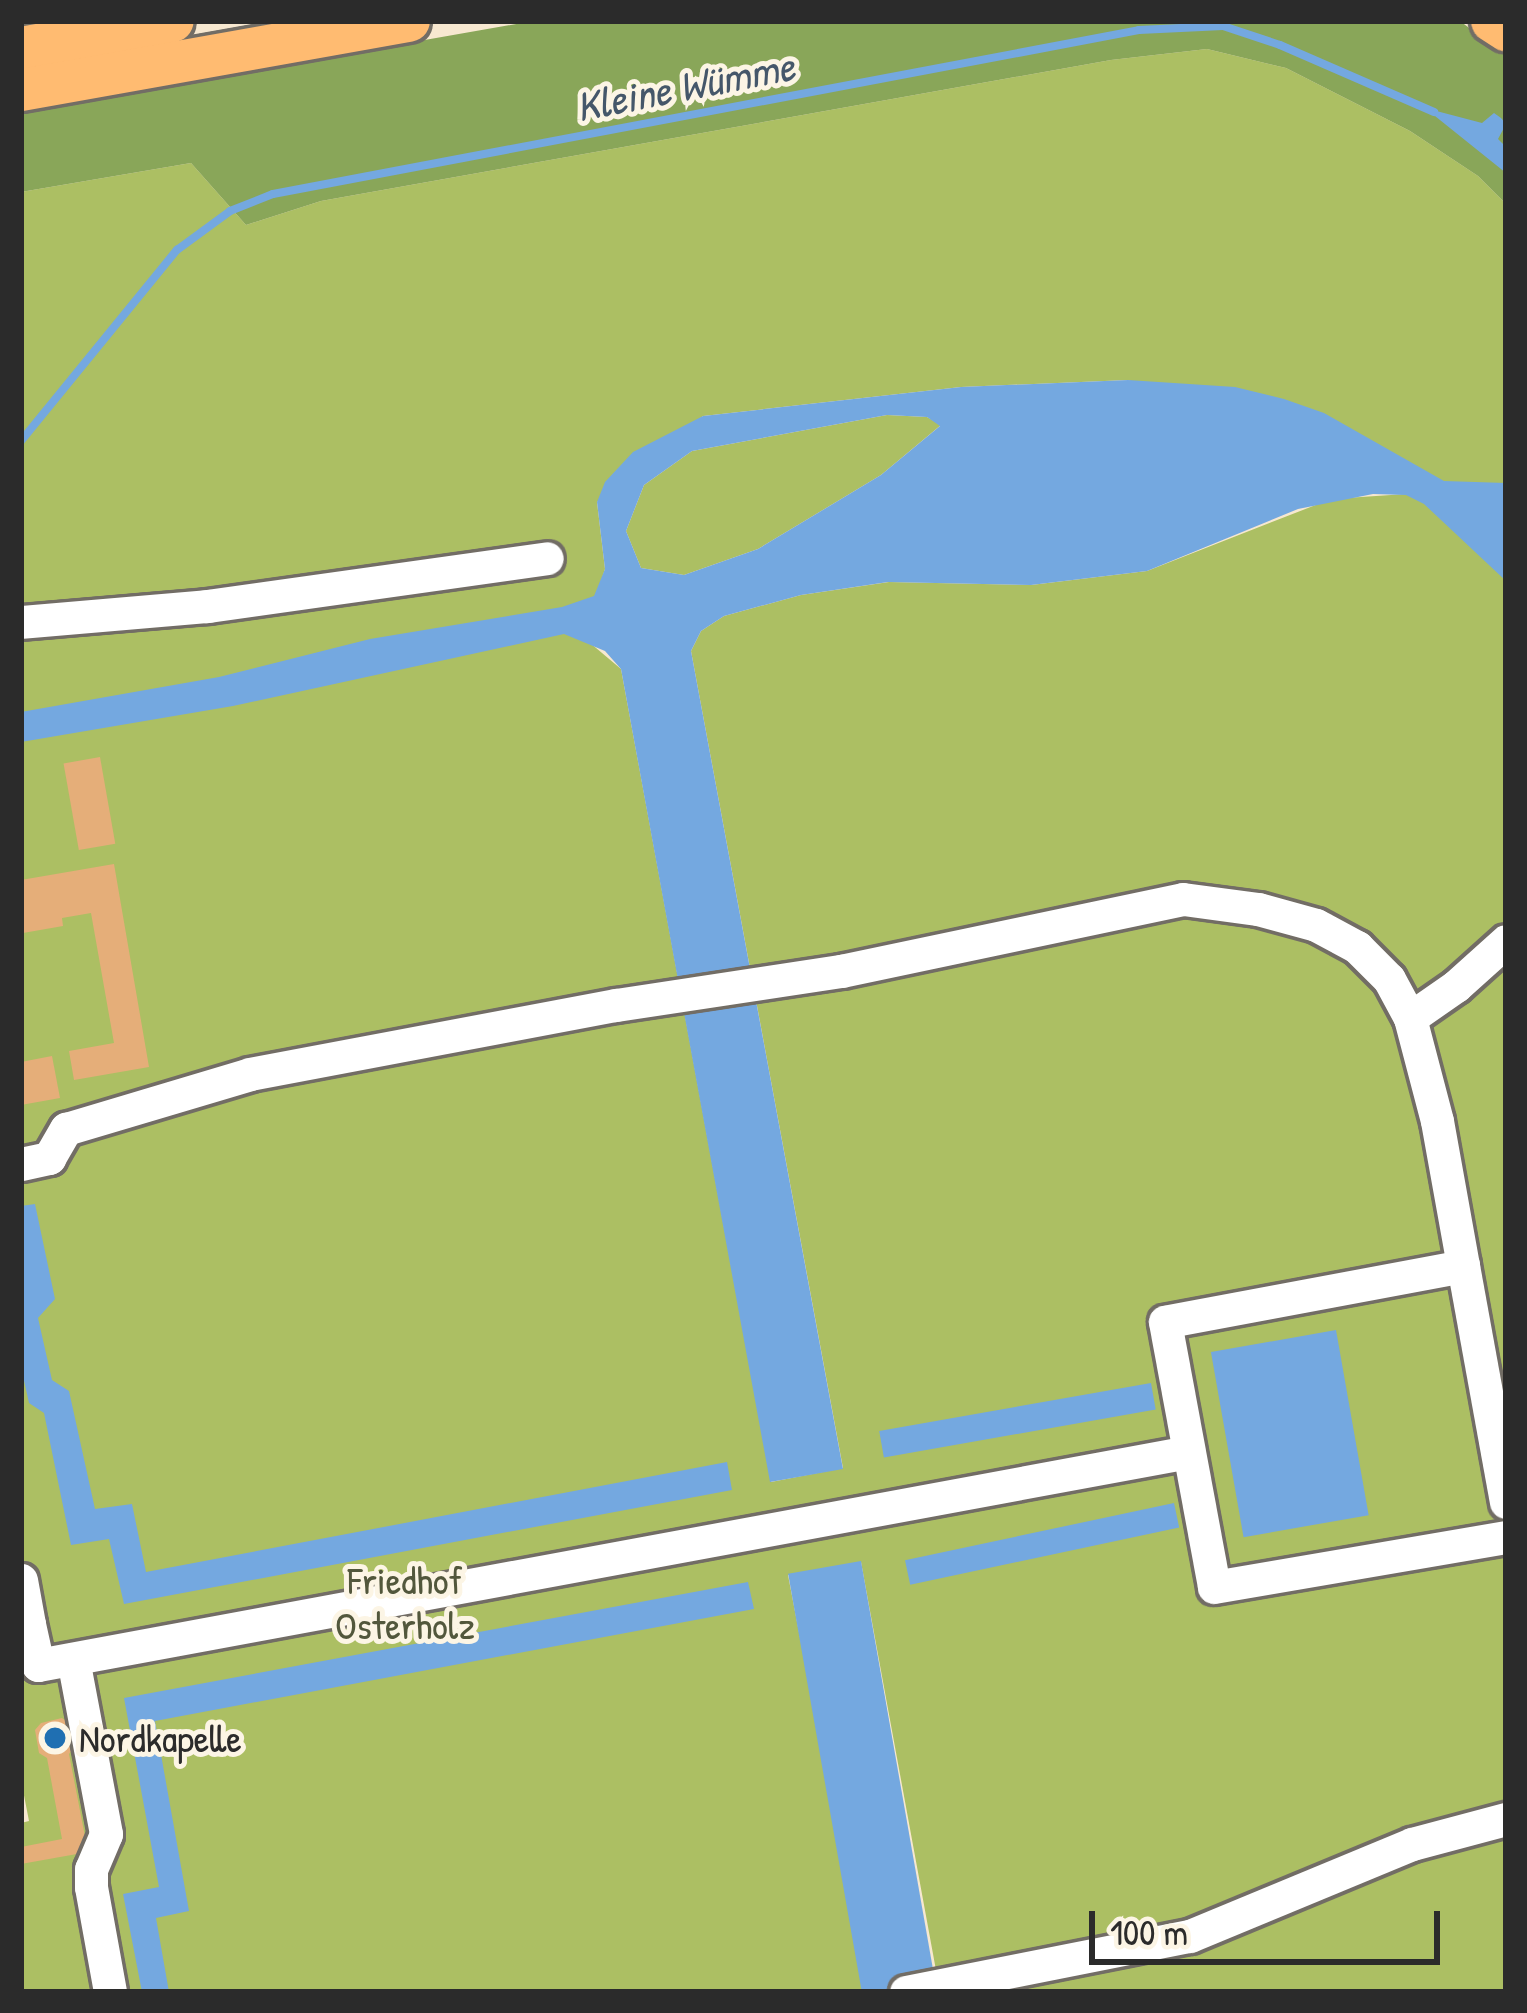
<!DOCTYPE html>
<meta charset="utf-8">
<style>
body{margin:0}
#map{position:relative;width:1527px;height:2013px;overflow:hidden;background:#f7e8d0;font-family:"Patrick Hand",sans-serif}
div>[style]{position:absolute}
.green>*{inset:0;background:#acbf63}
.forest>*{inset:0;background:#89a659}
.water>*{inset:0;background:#74a8e0;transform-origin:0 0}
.stream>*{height:8px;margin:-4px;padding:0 4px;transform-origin:4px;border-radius:4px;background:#74a8e0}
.building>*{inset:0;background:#e5ae79;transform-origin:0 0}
.roads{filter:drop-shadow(3px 0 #726d65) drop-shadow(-3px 0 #726d65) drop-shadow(0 3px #726d65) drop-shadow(0 -3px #726d65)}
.minor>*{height:33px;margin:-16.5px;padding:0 16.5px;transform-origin:16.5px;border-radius:16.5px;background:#fff}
.major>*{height:42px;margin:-21px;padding:0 21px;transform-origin:21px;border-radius:21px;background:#ffbb71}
.dots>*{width:33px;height:33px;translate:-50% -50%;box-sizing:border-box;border:6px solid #fcf5e5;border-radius:50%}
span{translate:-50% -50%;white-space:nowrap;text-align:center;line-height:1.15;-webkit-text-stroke:10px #fcf5e5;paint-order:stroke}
.park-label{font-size:39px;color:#52573c}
.poi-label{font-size:39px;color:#2b2b2b}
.left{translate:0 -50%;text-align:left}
.water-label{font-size:42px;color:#45576a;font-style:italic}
.frame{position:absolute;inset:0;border:24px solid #2b2b2b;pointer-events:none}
.scale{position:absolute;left:1089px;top:1911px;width:351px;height:54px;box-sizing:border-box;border:6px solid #2b2b2b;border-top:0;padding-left:15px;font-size:36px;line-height:42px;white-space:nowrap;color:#2b2b2b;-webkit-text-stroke:9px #fcf5e5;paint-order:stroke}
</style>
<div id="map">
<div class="green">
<i style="clip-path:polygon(evenodd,1207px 49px,1286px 68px,1410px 131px,1478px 176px,1506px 204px,1506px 1992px,940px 1992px,861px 1562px,788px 1575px,868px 1992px,21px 1992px,21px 1823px,29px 1821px,21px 1780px,21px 192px,191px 163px,246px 225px,321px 201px,1111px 60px,1207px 49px,1128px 380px,1406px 494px,1331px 499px,1147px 571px,1031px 585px,889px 582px,801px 595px,724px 616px,701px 631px,691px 651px,843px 1468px,771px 1482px,621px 669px,583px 637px,605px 569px,597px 502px,703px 416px,961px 387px,1128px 380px)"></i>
<i style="clip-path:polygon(887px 415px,927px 417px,941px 425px,881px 475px,758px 549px,684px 575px,641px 568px,626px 531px,644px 485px,692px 451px)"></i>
</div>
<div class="forest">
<i style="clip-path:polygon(533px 21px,1460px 21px,1506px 56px,1506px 204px,1478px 176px,1410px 131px,1286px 68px,1207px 49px,1111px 60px,321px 201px,246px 225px,191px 163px,21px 192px,21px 111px)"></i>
</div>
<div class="water">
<i style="clip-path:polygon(1425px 108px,1482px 123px,1494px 113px,1501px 118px,1506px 124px,1498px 139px,1506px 147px,1506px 173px)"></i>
<i style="clip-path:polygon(evenodd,1128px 380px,1235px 387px,1284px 399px,1324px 413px,1444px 481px,1506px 483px,1506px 581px,1424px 504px,1406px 495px,1373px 494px,1298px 509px,1147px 571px,1031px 585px,888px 582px,801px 595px,724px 616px,701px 631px,691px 651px,843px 1469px,770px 1482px,621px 669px,605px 651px,564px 634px,233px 706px,21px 742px,21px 712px,219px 677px,370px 639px,562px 607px,594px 596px,605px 569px,597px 502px,605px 482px,633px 452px,703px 416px,961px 387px,1128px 380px,887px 415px,927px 417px,940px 426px,881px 475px,758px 549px,684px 575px,641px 568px,626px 531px,644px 485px,692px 451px,887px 415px)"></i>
<i style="clip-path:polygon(35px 1204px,55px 1299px,38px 1318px,52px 1380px,69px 1391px,95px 1509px,132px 1504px,146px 1572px,727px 1462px,732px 1490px,124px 1604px,109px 1539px,71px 1545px,44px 1413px,29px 1403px,21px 1367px,21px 1206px)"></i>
<i style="left:1336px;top:1330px;width:188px;height:127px;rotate:80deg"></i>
<i style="left:1151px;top:1383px;width:27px;height:276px;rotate:80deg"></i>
<i style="left:1174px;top:1503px;width:25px;height:275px;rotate:78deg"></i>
<i style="left:861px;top:1561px;width:438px;height:74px;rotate:80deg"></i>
<i style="clip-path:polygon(748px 1582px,754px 1609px,155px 1721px,189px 1911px,156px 1918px,169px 1992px,142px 1992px,123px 1894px,159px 1887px,124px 1698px)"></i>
</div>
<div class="stream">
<i style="left:21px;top:441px;width:247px;rotate:-50.8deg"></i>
<i style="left:177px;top:250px;width:66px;rotate:-36.3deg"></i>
<i style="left:230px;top:211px;width:46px;rotate:-21.6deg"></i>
<i style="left:273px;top:194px;width:881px;rotate:-10.72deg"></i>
<i style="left:1139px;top:30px;width:84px;rotate:-2.7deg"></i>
<i style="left:1223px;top:26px;width:60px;rotate:18.4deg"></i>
<i style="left:1280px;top:45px;width:168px;rotate:23.5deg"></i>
</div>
<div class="building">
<i style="left:100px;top:757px;width:88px;height:37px;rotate:80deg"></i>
<i style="clip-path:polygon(114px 864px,149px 1067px,74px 1080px,69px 1051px,114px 1043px,91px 913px,62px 918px,63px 926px,23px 933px,21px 880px)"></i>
<i style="clip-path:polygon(52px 1056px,60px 1098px,21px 1105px,21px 1062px)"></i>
<i style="clip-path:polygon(62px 1718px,70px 1724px,75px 1746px,69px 1754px,88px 1852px,21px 1864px,21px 1847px,62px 1839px,47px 1758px,39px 1753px,35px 1730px,41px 1723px)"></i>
</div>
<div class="roads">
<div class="minor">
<i style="left:21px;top:622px;width:187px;rotate:-4.9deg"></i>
<i style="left:207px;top:606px;width:343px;rotate:-8deg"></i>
<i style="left:1410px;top:1018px;width:56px;rotate:-34.8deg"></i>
<i style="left:1456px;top:986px;width:67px;rotate:-42deg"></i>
<i style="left:21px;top:1164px;width:29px;rotate:-12deg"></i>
<i style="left:49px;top:1158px;width:34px;rotate:-60deg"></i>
<i style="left:66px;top:1129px;width:192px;rotate:-16.6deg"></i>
<i style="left:250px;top:1074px;width:372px;rotate:-10.7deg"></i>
<i style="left:616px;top:1005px;width:228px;rotate:-8.6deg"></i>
<i style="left:841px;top:971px;width:349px;rotate:-11.9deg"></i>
<i style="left:1183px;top:899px;width:76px;rotate:7.6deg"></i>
<i style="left:1258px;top:909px;width:60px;rotate:15.4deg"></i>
<i style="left:1316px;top:925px;width:47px;rotate:28.2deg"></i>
<i style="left:1357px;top:947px;width:45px;rotate:45deg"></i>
<i style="left:1389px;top:979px;width:44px;rotate:61.7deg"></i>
<i style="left:1410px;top:1018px;width:106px;rotate:75.3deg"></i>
<i style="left:1437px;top:1121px;width:147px;rotate:79.8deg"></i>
<i style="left:1506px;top:1502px;width:240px;rotate:-100.3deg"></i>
<i style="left:1463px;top:1266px;width:303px;rotate:169.4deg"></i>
<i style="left:1165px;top:1322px;width:269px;rotate:79.5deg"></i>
<i style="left:1214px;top:1587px;width:296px;rotate:-9.7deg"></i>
<i style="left:21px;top:1580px;width:45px;rotate:79.7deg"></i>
<i style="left:21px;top:1626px;width:8px;rotate:-14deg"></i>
<i style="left:29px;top:1624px;width:42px;rotate:77.6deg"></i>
<i style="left:38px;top:1665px;width:1170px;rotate:-10.49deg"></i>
<i style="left:73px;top:1659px;width:178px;rotate:79.3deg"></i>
<i style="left:106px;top:1834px;width:38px;rotate:113deg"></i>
<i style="left:91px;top:1869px;width:18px;rotate:90deg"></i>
<i style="left:91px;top:1887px;width:107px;rotate:79.7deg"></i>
<i style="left:906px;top:1992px;width:289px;rotate:-11.2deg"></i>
<i style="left:1190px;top:1936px;width:240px;rotate:-22.5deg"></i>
<i style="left:1412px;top:1844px;width:97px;rotate:-14.9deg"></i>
</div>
<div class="major">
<i style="left:1492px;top:21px;width:17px;rotate:33deg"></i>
<i style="left:21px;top:48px;width:154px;rotate:-10.1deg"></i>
<i style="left:21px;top:90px;width:394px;rotate:-10.1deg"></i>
</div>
</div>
<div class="dots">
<i style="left:55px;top:1738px;background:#1f6fb2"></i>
</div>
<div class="park-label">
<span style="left:405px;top:1603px">Friedhof<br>Osterholz</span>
</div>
<div class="poi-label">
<span class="left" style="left:79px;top:1738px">Nordkapelle</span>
</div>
<div class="water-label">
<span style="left:685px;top:86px;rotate:-11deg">Kleine Wümme</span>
</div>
<div class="frame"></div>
<div class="scale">100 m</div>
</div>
